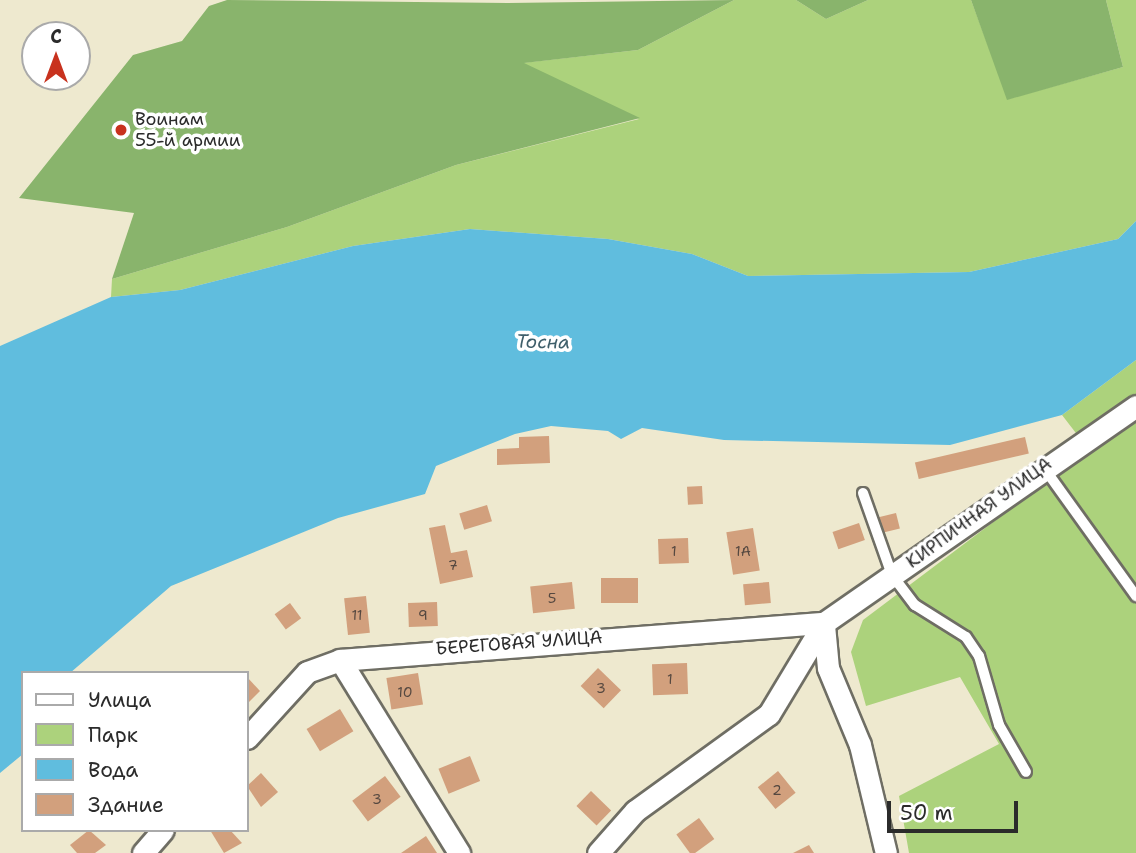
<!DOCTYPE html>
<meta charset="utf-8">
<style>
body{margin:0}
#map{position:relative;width:1136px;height:853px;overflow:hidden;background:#eee9cf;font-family:"Shantell Sans",sans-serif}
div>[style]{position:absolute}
.green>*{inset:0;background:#acd27c}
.forest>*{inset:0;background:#89b46c}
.water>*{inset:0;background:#60bdde}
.building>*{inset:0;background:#d2a07d;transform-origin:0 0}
.roads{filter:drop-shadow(2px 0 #6f6e64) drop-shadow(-2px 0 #6f6e64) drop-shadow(0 2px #6f6e64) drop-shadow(0 -2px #6f6e64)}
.lane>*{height:10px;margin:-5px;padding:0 5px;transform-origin:5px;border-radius:5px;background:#fff}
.street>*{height:21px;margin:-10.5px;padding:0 10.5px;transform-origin:10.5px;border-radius:10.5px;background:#fff}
.dots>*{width:19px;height:19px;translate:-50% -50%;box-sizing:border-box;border:4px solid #fff;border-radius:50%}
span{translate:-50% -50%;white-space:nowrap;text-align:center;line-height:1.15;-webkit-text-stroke:7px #fff;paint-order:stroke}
.number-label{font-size:14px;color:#554840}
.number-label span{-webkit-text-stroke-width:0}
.poi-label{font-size:18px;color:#2b2b2b}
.left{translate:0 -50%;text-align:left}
.street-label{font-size:18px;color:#2b2b2b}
.water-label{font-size:19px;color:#3e5e6a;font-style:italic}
.legend{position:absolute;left:21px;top:671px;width:228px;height:161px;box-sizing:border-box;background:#fff;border:2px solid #aaa;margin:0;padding:9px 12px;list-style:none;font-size:21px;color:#2b2b2b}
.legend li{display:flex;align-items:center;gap:14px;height:35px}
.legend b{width:35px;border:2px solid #aaa}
.north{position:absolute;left:21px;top:21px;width:70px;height:70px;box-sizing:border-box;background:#fff;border:2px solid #aaa;border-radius:50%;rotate:0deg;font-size:19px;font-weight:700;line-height:28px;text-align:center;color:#2b2b2b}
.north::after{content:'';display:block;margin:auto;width:24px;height:32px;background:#c8321e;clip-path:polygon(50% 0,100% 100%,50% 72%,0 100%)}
.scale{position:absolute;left:887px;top:801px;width:131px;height:32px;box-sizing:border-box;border:4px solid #2b2b2b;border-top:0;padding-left:9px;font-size:21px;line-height:24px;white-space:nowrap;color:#2b2b2b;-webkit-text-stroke:5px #fff;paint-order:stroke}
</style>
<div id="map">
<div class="green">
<i style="clip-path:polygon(734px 0,796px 0,826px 19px,868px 0,971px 0,1008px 99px,1123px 67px,1106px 0,1136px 0,1136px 221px,1118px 239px,969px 272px,748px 276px,692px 254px,608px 239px,470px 229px,353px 246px,180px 290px,111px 297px,112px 279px,287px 227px,456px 165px,639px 119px,522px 63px,638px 50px)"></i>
<i style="clip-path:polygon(1136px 360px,1136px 853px,909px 853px,899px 796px,999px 744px,960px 677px,866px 706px,851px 652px,863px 620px,1089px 450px,1062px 415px)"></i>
</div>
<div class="forest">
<i style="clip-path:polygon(227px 0,508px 3px,734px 0,638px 50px,524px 63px,640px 118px,456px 165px,287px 227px,112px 279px,134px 213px,19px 198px,133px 55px,182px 41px,209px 6px)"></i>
<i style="clip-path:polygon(796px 0,868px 0,826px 19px)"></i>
<i style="clip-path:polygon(971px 0,1106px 0,1123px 67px,1007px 100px)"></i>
</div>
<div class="water">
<i style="clip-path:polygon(1136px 221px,1136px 360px,1062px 415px,950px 445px,724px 440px,642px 428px,621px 439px,608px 431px,551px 426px,515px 434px,436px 466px,425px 494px,338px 518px,171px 586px,70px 673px,23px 673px,23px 754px,0 773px,0 346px,111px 297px,180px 290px,353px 246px,470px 229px,608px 239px,692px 254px,748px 276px,969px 272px,1118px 239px)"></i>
</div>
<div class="building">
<i style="clip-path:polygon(549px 436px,550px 463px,497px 465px,497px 449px,519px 448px,519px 437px)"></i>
<i style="left:1025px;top:437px;width:17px;height:113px;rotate:77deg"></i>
<i style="left:702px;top:486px;width:18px;height:15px;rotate:87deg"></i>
<i style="left:487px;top:505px;width:17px;height:29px;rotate:73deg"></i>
<i style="left:896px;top:513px;width:16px;height:19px;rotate:76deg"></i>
<i style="left:859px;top:523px;width:18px;height:28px;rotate:71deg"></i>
<i style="clip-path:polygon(445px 525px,451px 553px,467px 550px,473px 577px,440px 584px,429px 528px)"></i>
<i style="left:753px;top:528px;width:43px;height:27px;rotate:81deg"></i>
<i style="left:688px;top:538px;width:25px;height:30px;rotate:88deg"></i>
<i style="left:601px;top:578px;width:37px;height:25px"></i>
<i style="left:572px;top:582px;width:27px;height:42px;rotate:84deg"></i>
<i style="left:769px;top:582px;width:21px;height:26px;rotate:85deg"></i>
<i style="left:366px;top:596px;width:37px;height:22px;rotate:84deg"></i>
<i style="left:437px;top:602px;width:24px;height:29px;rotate:88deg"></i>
<i style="left:290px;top:603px;width:19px;height:19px;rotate:54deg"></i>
<i style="left:687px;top:663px;width:31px;height:35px;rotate:88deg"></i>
<i style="left:598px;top:668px;width:32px;height:25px;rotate:44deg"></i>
<i style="left:418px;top:673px;width:32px;height:32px;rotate:81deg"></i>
<i style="clip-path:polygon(247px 677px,260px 691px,247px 704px)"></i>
<i style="left:340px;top:709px;width:26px;height:39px;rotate:59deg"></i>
<i style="left:470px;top:756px;width:27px;height:34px;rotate:68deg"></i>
<i style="left:778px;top:771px;width:28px;height:26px;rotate:51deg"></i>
<i style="clip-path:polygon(261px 773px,278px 792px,261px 807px,247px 786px)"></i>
<i style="left:385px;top:776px;width:26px;height:41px;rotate:53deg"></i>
<i style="left:591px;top:791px;width:28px;height:21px;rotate:44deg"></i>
<i style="left:699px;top:818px;width:26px;height:28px;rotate:54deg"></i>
<i style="clip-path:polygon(89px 830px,106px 845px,95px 853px,77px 853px,70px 845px)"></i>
<i style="clip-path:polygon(210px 830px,230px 830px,242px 843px,224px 853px)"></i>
<i style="clip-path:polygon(426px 836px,437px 853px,401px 853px)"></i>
<i style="clip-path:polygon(809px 845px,814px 853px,793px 853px)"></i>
</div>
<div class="roads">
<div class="lane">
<i style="left:1044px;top:468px;width:158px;rotate:54.3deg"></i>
<i style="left:863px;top:493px;width:87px;rotate:70.5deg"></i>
<i style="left:892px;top:575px;width:38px;rotate:53deg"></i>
<i style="left:915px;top:605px;width:60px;rotate:32.1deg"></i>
<i style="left:966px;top:637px;width:23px;rotate:56deg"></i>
<i style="left:979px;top:656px;width:72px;rotate:73.8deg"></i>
<i style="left:999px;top:725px;width:54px;rotate:60.1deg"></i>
</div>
<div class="street">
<i style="left:824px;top:625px;width:43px;rotate:84.7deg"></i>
<i style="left:828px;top:668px;width:83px;rotate:67.4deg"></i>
<i style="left:860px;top:745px;width:111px;rotate:76.5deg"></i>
<i style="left:340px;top:660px;width:227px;rotate:58.3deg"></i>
<i style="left:247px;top:738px;width:89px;rotate:-47.7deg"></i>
<i style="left:307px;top:672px;width:35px;rotate:-20deg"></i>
<i style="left:340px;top:660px;width:485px;rotate:-4.4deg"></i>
<i style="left:143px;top:853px;width:30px;rotate:-49deg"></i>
<i style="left:598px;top:853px;width:56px;rotate:-48.6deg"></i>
<i style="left:635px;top:811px;width:165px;rotate:-35.9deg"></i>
<i style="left:769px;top:714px;width:106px;rotate:-58.9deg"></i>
<i style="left:824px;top:623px;width:380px;rotate:-34.8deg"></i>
</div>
</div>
<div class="dots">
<i style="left:121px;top:130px;background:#c8321e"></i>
</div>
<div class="number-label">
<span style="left:674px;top:551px">1</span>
<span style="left:743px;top:551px">1А</span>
<span style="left:453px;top:565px">7</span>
<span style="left:552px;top:598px">5</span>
<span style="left:357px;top:615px">11</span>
<span style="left:423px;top:615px">9</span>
<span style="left:670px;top:679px">1</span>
<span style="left:601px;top:688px">3</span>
<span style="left:405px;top:692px">10</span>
<span style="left:777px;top:790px">2</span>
<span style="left:377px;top:799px">3</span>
</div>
<div class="poi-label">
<span class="left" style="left:135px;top:130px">Воинам<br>55-й армии</span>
</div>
<div class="street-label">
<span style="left:979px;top:513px;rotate:-36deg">КИРПИЧНАЯ УЛИЦА</span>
<span style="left:519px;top:643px;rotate:-4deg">БЕРЕГОВАЯ УЛИЦА</span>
</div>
<div class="water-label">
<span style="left:543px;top:342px;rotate:1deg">Тосна</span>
</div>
<ul class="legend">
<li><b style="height:9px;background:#fff"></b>Улица</li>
<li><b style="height:19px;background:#acd27c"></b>Парк</li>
<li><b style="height:19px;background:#60bdde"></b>Вода</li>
<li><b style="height:19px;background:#d2a07d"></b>Здание</li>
</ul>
<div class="north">С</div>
<div class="scale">50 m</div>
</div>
